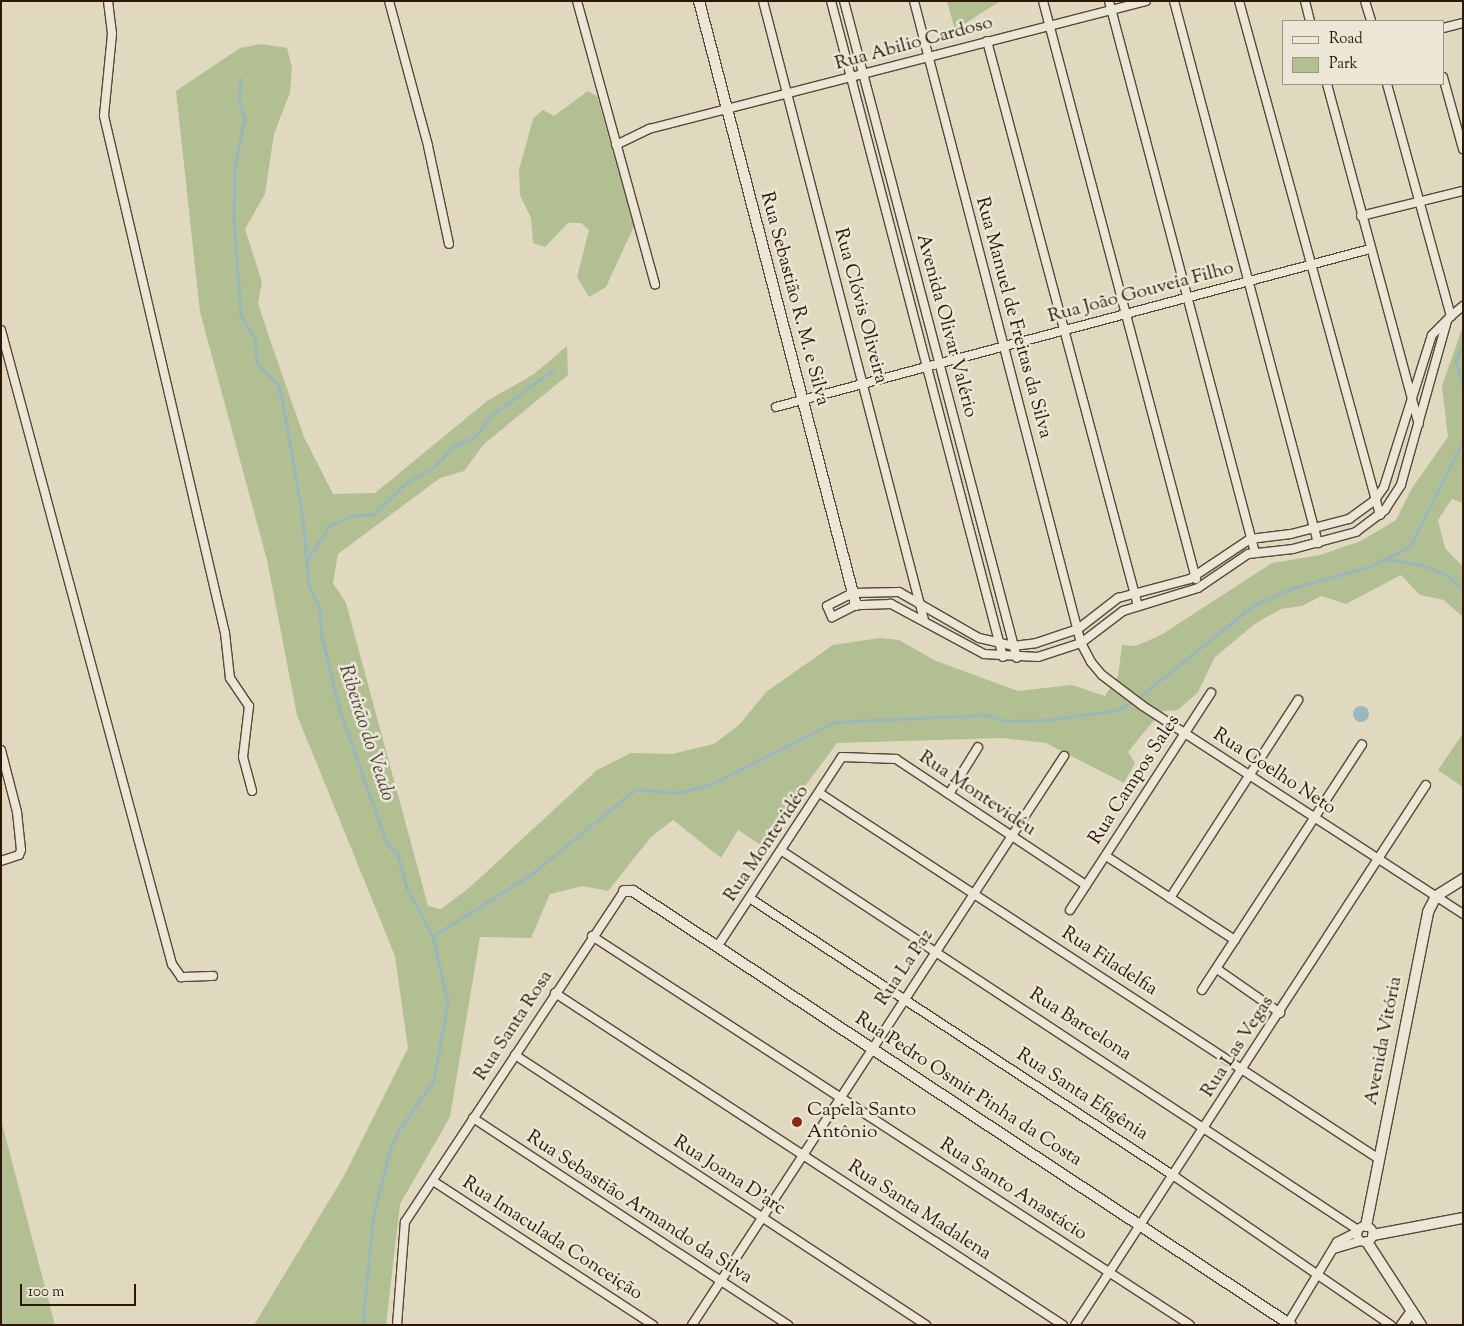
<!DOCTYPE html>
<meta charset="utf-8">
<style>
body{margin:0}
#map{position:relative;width:1464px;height:1326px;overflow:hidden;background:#e0d9bf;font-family:"Sorts Mill Goudy",serif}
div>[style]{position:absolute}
.green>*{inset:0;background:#b1bf93}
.water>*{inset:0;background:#99b7bd}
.round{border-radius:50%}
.stream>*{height:2.5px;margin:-1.25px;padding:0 1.25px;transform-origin:1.25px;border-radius:1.25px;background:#99b7bd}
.roads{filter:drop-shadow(1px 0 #584834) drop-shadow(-1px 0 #584834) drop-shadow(0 1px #584834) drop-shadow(0 -1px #584834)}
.street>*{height:8px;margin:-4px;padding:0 4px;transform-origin:4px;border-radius:4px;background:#ebe6d5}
.street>.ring{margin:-4px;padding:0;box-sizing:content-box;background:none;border:8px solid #ebe6d5;border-radius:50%}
.secondary>*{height:10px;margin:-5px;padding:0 5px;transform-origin:5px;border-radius:5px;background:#ebe6d5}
.dots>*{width:14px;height:14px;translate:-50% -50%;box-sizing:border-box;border:2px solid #ebe6d5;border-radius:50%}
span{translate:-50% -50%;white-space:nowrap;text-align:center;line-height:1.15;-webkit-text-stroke:5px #ebe6d5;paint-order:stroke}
.street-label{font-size:19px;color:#2b1806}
.poi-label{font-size:19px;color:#2b1806}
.left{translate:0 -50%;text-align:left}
.water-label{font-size:20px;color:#4c483d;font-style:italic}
.frame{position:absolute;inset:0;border:2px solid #2b1806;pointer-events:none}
.legend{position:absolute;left:1282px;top:20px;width:162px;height:65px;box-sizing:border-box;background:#ebe6d5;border:1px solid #9e9482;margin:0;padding:6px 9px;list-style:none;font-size:15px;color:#2b1806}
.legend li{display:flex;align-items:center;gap:10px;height:25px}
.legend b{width:25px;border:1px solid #9e9482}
.scale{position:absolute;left:20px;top:1284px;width:116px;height:22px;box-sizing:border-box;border:2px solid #2b1806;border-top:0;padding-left:6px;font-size:15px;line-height:18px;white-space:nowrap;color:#2b1806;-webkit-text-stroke:4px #ebe6d5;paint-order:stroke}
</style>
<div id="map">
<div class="green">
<i style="clip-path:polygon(947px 1px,1000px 1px,955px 30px)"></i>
<i style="clip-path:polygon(261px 44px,287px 48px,292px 68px,290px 92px,274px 134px,265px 194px,245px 229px,262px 282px,258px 303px,270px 340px,304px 437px,333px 494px,375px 493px,487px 401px,534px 374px,567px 346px,568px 375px,484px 444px,464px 471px,440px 478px,338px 554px,333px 583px,346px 603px,428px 906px,441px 909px,469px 888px,597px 770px,631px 753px,672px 754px,714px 744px,740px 724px,766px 692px,833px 645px,880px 638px,899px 640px,936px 661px,1018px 691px,1072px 685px,1105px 696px,1118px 676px,1122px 645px,1136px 646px,1161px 635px,1272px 563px,1320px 555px,1361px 541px,1396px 520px,1412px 488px,1448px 437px,1442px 386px,1463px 326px,1463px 503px,1452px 499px,1438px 520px,1445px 548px,1463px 567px,1463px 617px,1444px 600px,1420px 595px,1401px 575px,1346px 604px,1321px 596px,1302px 606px,1281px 609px,1256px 623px,1215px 657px,1198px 692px,1178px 710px,1163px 711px,1149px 726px,1128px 752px,1135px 763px,1124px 783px,1046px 743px,1002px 738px,837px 743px,761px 845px,738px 830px,721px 858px,673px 820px,651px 837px,608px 891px,582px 886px,550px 894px,531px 938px,480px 937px,450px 1117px,400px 1204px,386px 1325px,254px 1325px,344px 1176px,408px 1048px,395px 956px,297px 715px,267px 560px,200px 312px,176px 91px,240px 48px)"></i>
<i style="clip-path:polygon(588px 91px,597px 96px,634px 226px,606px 287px,589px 297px,577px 277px,589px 230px,581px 223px,568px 223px,545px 247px,533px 243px,531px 218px,520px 195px,519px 170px,533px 119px,543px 110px,554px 116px)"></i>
<i style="clip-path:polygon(1463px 733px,1463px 787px,1438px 770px)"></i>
<i style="clip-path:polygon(1px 1120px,55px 1325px,1px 1325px)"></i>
</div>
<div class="water">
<i class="round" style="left:1353px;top:706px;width:16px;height:16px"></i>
</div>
<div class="stream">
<i style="left:241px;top:79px;width:22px;rotate:95deg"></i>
<i style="left:239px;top:101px;width:19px;rotate:72deg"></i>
<i style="left:245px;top:119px;width:49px;rotate:101.8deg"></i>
<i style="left:235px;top:167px;width:52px;rotate:91.1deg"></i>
<i style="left:234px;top:219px;width:96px;rotate:85.8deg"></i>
<i style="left:241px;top:315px;width:29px;rotate:59deg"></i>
<i style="left:256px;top:340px;width:23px;rotate:88deg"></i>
<i style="left:257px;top:363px;width:30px;rotate:45deg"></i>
<i style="left:278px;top:384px;width:14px;rotate:73deg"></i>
<i style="left:282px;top:397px;width:124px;rotate:80.2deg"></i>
<i style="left:303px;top:519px;width:66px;rotate:84.8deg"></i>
<i style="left:309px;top:585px;width:26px;rotate:65deg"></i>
<i style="left:320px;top:609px;width:27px;rotate:86deg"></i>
<i style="left:322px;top:636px;width:77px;rotate:76.5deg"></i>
<i style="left:340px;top:711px;width:140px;rotate:70.4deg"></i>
<i style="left:387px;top:843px;width:16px;rotate:47deg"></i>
<i style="left:398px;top:855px;width:35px;rotate:75deg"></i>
<i style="left:407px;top:889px;width:54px;rotate:61deg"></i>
<i style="left:433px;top:936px;width:68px;rotate:77.2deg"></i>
<i style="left:448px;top:1002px;width:80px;rotate:100deg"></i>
<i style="left:434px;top:1081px;width:62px;rotate:125.2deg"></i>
<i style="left:398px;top:1132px;width:21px;rotate:113deg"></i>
<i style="left:390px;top:1151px;width:70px;rotate:104deg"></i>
<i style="left:373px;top:1219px;width:106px;rotate:95.4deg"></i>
<i style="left:1463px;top:347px;width:15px;rotate:118deg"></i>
<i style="left:1456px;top:360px;width:28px;rotate:75deg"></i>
<i style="left:1386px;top:559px;width:36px;rotate:9deg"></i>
<i style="left:1422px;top:565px;width:29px;rotate:22deg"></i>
<i style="left:1449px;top:576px;width:20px;rotate:45deg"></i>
<i style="left:307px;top:560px;width:40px;rotate:-57.1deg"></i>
<i style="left:329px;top:526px;width:24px;rotate:-24deg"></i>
<i style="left:351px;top:516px;width:23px;rotate:-5deg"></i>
<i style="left:374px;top:514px;width:45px;rotate:-44.1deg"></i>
<i style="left:406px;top:483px;width:34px;rotate:-30deg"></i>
<i style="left:435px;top:466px;width:24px;rotate:-48deg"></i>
<i style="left:451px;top:448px;width:26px;rotate:-25deg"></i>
<i style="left:475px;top:437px;width:26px;rotate:-54deg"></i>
<i style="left:490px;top:416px;width:77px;rotate:-36deg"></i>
<i style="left:1137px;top:699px;width:150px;rotate:-38.8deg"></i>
<i style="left:1254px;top:605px;width:43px;rotate:-23.6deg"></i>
<i style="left:1293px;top:588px;width:82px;rotate:-15.6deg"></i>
<i style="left:1372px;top:566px;width:43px;rotate:-27.8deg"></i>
<i style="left:1410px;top:546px;width:118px;rotate:-63.2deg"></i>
<i style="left:433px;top:936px;width:113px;rotate:-32deg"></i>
<i style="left:529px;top:876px;width:138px;rotate:-39.1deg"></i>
<i style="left:636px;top:789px;width:41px;rotate:5.6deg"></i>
<i style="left:677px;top:793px;width:38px;rotate:-15deg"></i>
<i style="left:714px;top:783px;width:136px;rotate:-26.8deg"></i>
<i style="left:835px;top:722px;width:151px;rotate:-2.7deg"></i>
<i style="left:986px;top:715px;width:22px;rotate:16deg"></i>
<i style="left:1007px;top:721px;width:40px;rotate:-1.4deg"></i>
<i style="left:1047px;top:720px;width:71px;rotate:-8.1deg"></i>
<i style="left:1117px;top:710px;width:18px;rotate:-29deg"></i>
</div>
<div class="roads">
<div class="street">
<i style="left:108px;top:1px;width:33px;rotate:83deg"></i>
<i style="left:112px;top:34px;width:82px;rotate:95.6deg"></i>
<i style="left:104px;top:116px;width:531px;rotate:76.83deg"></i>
<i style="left:225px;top:633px;width:45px;rotate:83.7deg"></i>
<i style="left:230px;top:678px;width:34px;rotate:56deg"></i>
<i style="left:249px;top:706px;width:51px;rotate:96.7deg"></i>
<i style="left:243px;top:757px;width:35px;rotate:75deg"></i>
<i style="left:389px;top:1px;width:150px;rotate:74.9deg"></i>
<i style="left:428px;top:146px;width:100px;rotate:77.9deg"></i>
<i style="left:577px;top:1px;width:294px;rotate:74.6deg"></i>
<i style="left:763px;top:1px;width:640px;rotate:75.42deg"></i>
<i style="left:831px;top:1px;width:678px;rotate:75.31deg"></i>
<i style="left:844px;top:1px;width:679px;rotate:75.25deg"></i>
<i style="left:914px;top:1px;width:663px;rotate:75.42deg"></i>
<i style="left:1081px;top:643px;width:21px;rotate:62deg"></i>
<i style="left:1091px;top:662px;width:17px;rotate:50deg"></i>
<i style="left:1102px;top:675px;width:51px;rotate:37.1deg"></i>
<i style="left:1143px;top:706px;width:382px;rotate:33deg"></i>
<i style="left:1043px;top:1px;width:598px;rotate:75.17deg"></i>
<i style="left:1109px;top:1px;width:571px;rotate:75.18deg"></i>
<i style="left:1174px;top:1px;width:561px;rotate:75.12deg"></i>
<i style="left:1239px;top:1px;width:533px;rotate:74.66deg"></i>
<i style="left:1305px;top:1px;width:21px;rotate:76deg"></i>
<i style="left:1365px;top:1px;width:21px;rotate:73deg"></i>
<i style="left:1443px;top:28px;width:21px;rotate:-14deg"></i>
<i style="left:987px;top:41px;width:585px;rotate:75.04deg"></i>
<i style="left:1443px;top:77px;width:75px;rotate:74.5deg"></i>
<i style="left:1327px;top:84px;width:352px;rotate:74.9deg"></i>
<i style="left:1387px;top:84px;width:241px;rotate:74.6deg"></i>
<i style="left:616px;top:145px;width:37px;rotate:-26deg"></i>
<i style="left:649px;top:129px;width:513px;rotate:-14.44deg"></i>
<i style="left:1361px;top:216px;width:105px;rotate:-13.8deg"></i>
<i style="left:1447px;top:321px;width:170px;rotate:105.7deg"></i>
<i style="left:1401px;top:485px;width:30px;rotate:123deg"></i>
<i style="left:1385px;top:510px;width:36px;rotate:143deg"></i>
<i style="left:1356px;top:532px;width:65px;rotate:164.9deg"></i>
<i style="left:1293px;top:549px;width:45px;rotate:173.7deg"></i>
<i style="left:1248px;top:554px;width:60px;rotate:145.8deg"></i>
<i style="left:1198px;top:588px;width:78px;rotate:163deg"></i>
<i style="left:1123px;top:611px;width:53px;rotate:142.7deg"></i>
<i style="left:1081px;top:643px;width:45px;rotate:162deg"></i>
<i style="left:1038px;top:657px;width:54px;rotate:-176.8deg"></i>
<i style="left:984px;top:654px;width:106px;rotate:-151.7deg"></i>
<i style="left:891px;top:604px;width:35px;rotate:178deg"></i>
<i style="left:856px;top:605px;width:27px;rotate:153deg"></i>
<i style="left:832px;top:617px;width:12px;rotate:-114deg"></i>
<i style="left:827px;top:606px;width:29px;rotate:-27deg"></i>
<i style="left:853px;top:593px;width:46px;rotate:-1.2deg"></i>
<i style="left:899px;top:592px;width:92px;rotate:29.9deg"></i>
<i style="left:979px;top:638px;width:35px;rotate:13deg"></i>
<i style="left:1013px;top:646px;width:23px;rotate:-7deg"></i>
<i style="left:1036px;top:643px;width:44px;rotate:-18.4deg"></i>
<i style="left:1078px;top:629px;width:51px;rotate:-37.8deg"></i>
<i style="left:1118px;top:598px;width:74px;rotate:-14.8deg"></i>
<i style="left:1190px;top:579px;width:72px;rotate:-33.7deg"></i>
<i style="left:1250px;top:539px;width:41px;rotate:-7deg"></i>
<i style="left:1291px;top:534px;width:60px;rotate:-14.5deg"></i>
<i style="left:1349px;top:519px;width:31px;rotate:-36deg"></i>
<i style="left:1374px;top:501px;width:17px;rotate:-54deg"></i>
<i style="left:1384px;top:487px;width:159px;rotate:-72.5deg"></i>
<i style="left:1432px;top:335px;width:27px;rotate:-45deg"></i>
<i style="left:1451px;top:316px;width:16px;rotate:-40deg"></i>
<i style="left:1px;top:330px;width:657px;rotate:74.91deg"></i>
<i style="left:172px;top:964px;width:16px;rotate:55deg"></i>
<i style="left:181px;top:977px;width:32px;rotate:-2deg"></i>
<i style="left:776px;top:407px;width:615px;rotate:-14.9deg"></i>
<i style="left:1px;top:750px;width:64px;rotate:75.5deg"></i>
<i style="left:17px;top:812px;width:38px;rotate:84deg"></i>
<i style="left:21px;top:850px;width:5px;rotate:112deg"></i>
<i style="left:19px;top:855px;width:19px;rotate:162deg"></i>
<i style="left:821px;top:794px;width:667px;rotate:33.19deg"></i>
<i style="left:949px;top:794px;width:55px;rotate:-58.3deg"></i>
<i style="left:782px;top:851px;width:690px;rotate:33.34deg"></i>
<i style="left:1106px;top:856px;width:154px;rotate:33.1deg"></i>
<i style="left:1170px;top:898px;width:236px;rotate:-57.1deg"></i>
<i style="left:751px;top:899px;width:506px;rotate:33.22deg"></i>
<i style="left:1174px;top:1176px;width:263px;rotate:34.5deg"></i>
<i style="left:1070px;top:910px;width:259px;rotate:-57deg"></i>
<i style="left:592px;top:936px;width:713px;rotate:33.04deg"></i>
<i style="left:717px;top:947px;width:227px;rotate:-56.7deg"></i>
<i style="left:842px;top:757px;width:54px;rotate:2.1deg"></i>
<i style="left:896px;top:759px;width:228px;rotate:33.6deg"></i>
<i style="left:1217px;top:969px;width:77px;rotate:34.9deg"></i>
<i style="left:1202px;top:990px;width:293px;rotate:-56.9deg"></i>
<i style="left:555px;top:993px;width:607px;rotate:33.17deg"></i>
<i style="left:515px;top:1055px;width:492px;rotate:33.3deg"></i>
<i style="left:473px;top:1118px;width:377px;rotate:33.3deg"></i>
<i style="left:433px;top:1181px;width:263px;rotate:33.2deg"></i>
<i class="ring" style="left:1357px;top:1226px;width:8px;height:8px"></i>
<i style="left:1334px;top:1249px;width:27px;rotate:-17deg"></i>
<i style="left:397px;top:1325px;width:103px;rotate:-85.6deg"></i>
<i style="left:405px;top:1222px;width:397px;rotate:-56.5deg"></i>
<i style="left:692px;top:1325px;width:680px;rotate:-56.82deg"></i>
<i style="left:1075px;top:1325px;width:644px;rotate:-56.98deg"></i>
<i style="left:1287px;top:1325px;width:97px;rotate:-58.9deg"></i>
<i style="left:1337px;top:1242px;width:22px;rotate:-27deg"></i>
</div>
<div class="secondary">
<i style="left:699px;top:1px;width:624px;rotate:75.43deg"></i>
<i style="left:624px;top:891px;width:9px"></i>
<i style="left:633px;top:891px;width:788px;rotate:33.41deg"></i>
<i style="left:1366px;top:1226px;width:320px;rotate:-78.8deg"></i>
<i style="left:1428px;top:912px;width:18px;rotate:-63deg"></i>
<i style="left:1436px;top:896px;width:32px;rotate:-32deg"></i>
<i style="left:1373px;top:1235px;width:92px;rotate:-10.7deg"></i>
<i style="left:1367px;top:1242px;width:99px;rotate:57deg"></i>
<i style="left:1402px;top:1325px;width:17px;rotate:-54deg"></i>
</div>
</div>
<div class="dots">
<i style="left:797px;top:1122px;background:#8f2418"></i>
</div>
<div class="street-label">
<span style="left:914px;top:44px;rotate:-15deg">Rua Abilio Cardoso</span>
<span style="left:1141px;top:293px;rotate:-15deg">Rua João Gouveia Filho</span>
<span style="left:794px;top:299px;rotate:75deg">Rua Sebastião R. M. e Silva</span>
<span style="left:860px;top:306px;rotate:75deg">Rua Clóvis Oliveira</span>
<span style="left:1013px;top:318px;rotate:75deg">Rua Manuel de Freitas da Silva</span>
<span style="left:946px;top:326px;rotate:75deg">Avenida Olivar Valério</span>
<span style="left:1274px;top:772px;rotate:33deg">Rua Coelho Neto</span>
<span style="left:1135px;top:780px;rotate:-57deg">Rua Campos Sales</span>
<span style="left:977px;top:794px;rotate:34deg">Rua Montevidéu</span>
<span style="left:767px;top:844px;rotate:-56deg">Rua Montevidéo</span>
<span style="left:1109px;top:962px;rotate:33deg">Rua Filadelfia</span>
<span style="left:905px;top:968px;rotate:-56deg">Rua La Paz</span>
<span style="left:1080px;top:1025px;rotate:33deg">Rua Barcelona</span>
<span style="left:514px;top:1026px;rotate:-57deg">Rua Santa Rosa</span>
<span style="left:1384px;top:1041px;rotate:-79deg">Avenida Vitória</span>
<span style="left:1238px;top:1047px;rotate:-57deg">Rua Las Vegas</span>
<span style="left:968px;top:1090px;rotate:33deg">Rua Pedro Osmir Pinha da Costa</span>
<span style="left:1082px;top:1095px;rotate:33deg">Rua Santa Efigênia</span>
<span style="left:729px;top:1176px;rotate:33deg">Rua Joana D'arc</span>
<span style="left:1013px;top:1190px;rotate:33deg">Rua Santo Anastácio</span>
<span style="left:639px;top:1208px;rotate:33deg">Rua Sebastião Armando da Silva</span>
<span style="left:919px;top:1211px;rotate:33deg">Rua Santa Madalena</span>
<span style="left:552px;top:1239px;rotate:33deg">Rua Imaculada Conceição</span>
</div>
<div class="poi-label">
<span class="left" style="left:807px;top:1122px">Capela Santo<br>Antônio</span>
</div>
<div class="water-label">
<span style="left:366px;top:733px;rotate:72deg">Ribeirão do Veado</span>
</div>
<div class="frame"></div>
<ul class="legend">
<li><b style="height:6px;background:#ebe6d5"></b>Road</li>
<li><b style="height:14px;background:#b1bf93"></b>Park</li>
</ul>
<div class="scale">100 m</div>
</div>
